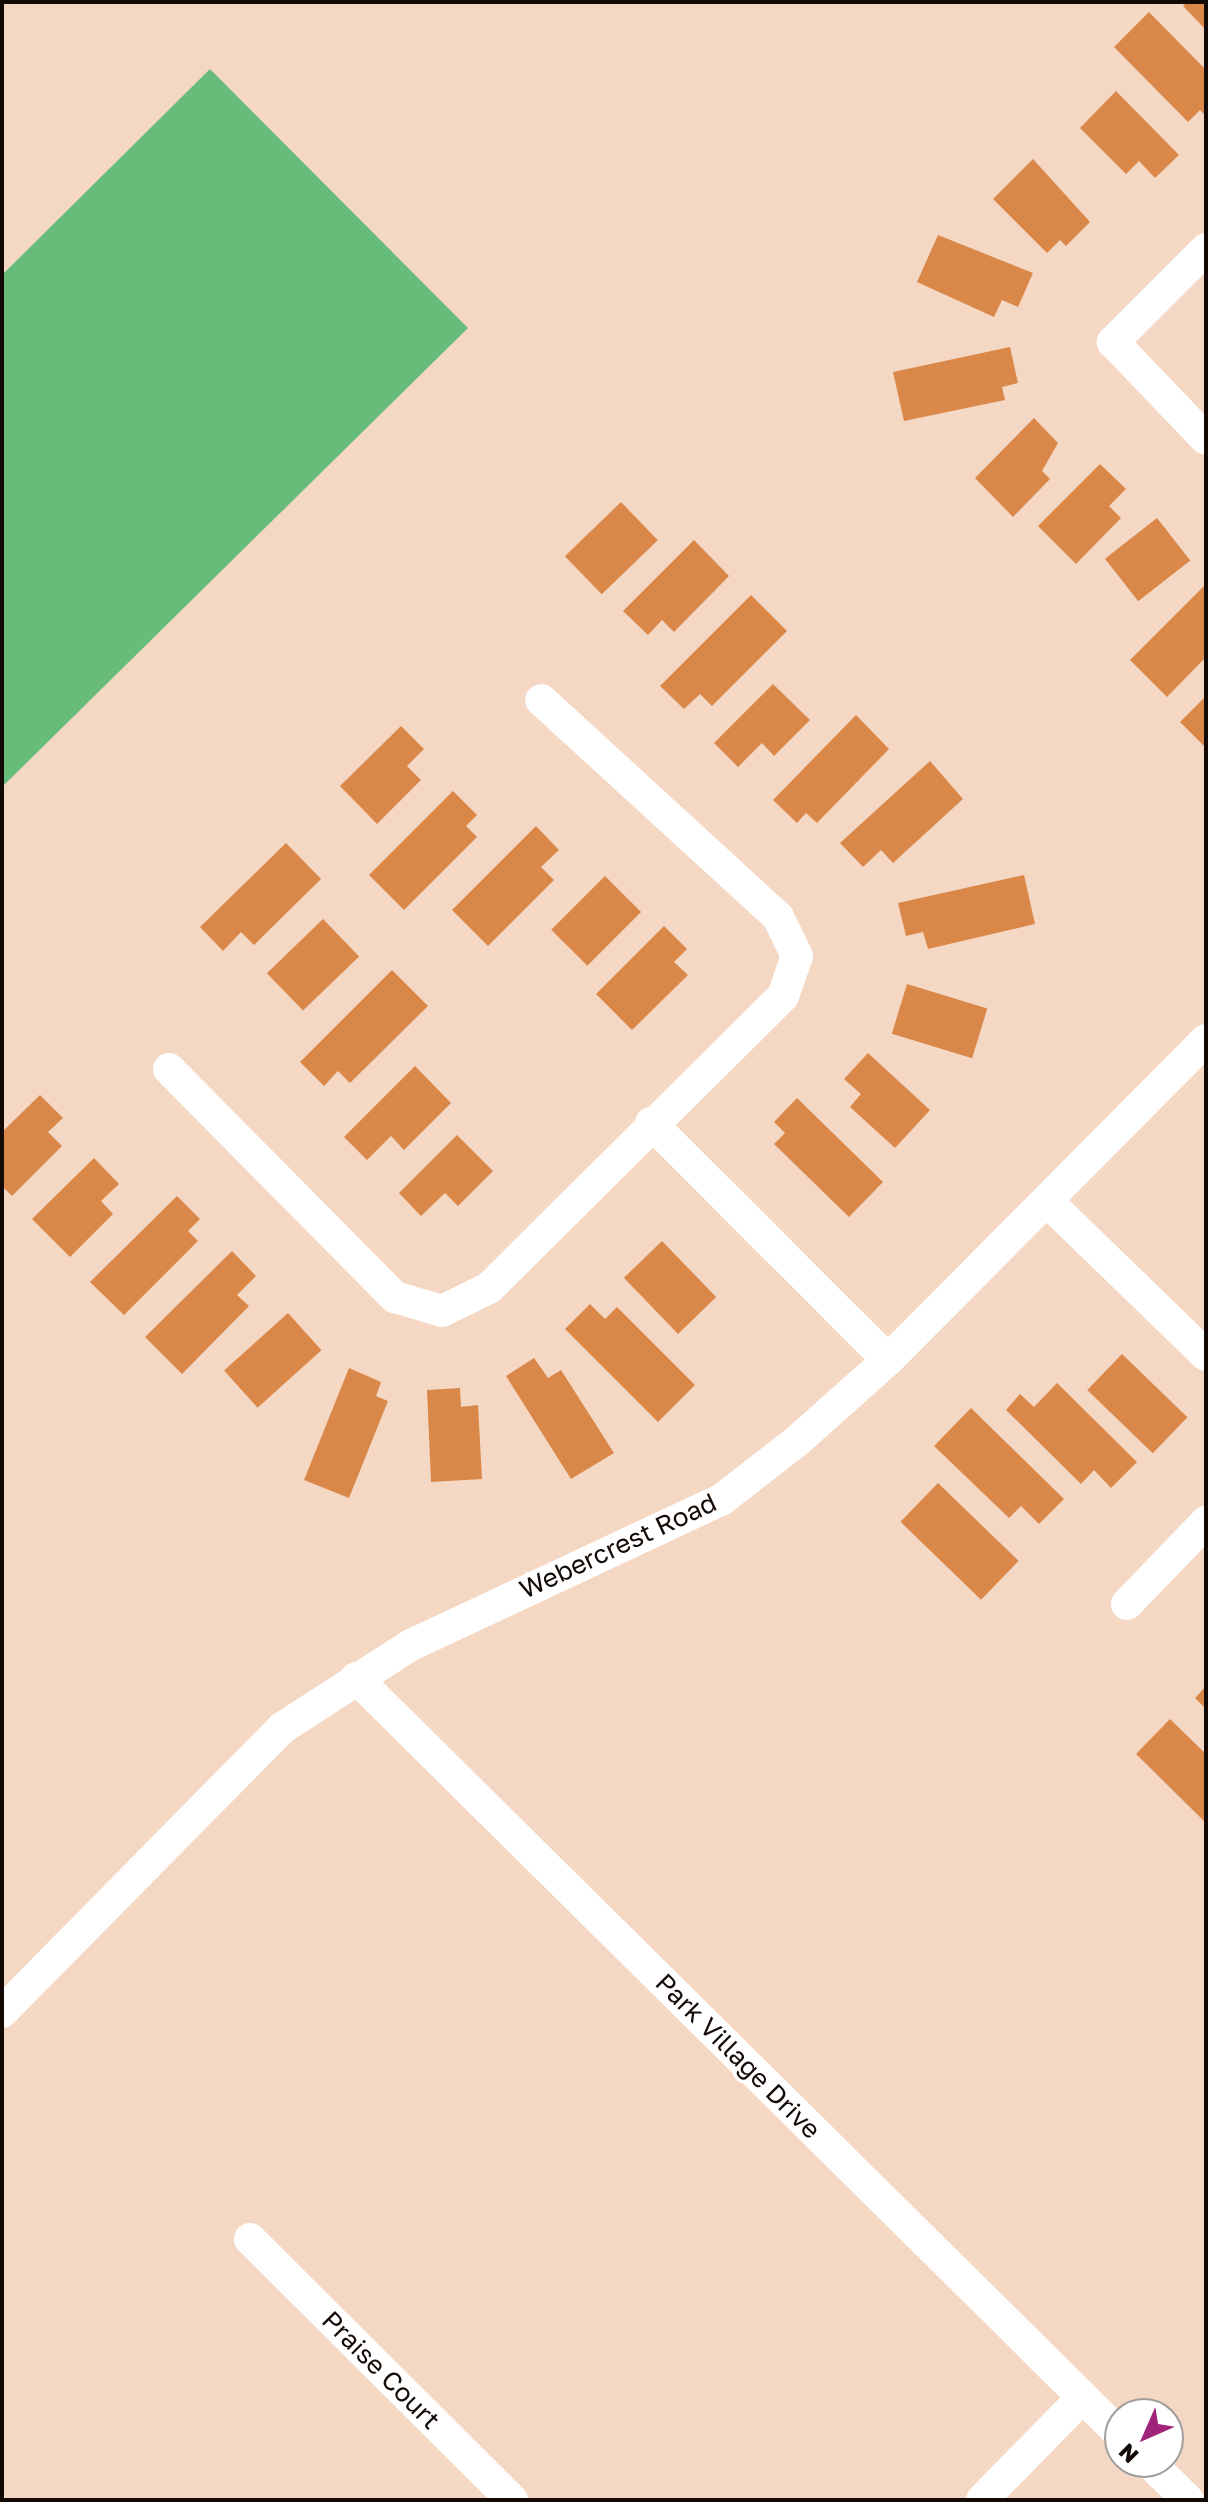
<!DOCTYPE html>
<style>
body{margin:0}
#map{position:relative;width:1208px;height:2502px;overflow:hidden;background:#f5d8c4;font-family:"Golos Text",sans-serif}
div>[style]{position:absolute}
.forest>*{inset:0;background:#67bc79}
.building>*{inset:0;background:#da884a;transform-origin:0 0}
.street>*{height:32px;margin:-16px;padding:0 16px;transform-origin:16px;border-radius:16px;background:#fff}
span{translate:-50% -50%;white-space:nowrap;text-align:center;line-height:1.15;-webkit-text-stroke:7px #fff;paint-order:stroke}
.street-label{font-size:26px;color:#130a05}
.frame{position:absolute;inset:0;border:4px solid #130a05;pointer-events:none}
.north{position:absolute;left:1104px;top:2398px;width:80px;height:80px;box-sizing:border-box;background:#fff;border:2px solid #a19d9b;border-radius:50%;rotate:225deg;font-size:22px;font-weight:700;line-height:32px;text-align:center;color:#130a05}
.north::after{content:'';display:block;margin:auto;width:28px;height:36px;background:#a0247a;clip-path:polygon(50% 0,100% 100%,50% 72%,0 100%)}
</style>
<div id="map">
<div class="forest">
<i style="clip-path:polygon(210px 69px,468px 328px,2px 787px,2px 275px)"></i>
</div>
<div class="building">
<i style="clip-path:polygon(1187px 2px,1206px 2px,1206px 30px,1183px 6px)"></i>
<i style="clip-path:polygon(1149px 12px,1206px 70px,1206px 116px,1200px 110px,1188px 122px,1114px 47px)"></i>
<i style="clip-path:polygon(1116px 91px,1179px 155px,1155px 178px,1139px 161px,1126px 174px,1080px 128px)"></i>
<i style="clip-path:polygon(1033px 159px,1090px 222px,1066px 246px,1060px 240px,1047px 253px,993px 199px)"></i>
<i style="clip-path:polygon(938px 235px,1033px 273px,1018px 307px,1002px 300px,994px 317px,917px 282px)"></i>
<i style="clip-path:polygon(1010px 347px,1018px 383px,1002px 387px,1005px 400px,904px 421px,893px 372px)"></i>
<i style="clip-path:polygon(1034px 418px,1058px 443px,1042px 471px,1050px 479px,1013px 517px,975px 478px)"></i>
<i style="clip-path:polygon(1100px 464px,1126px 489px,1109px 506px,1121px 518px,1076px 564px,1038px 526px)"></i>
<i style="left:621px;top:502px;width:53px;height:78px;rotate:46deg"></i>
<i style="left:1157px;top:518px;width:54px;height:66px;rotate:52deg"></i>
<i style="clip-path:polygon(694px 540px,729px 576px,674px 632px,662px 620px,648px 635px,623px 611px)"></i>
<i style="clip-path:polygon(1206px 584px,1206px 657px,1167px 697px,1130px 660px)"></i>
<i style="clip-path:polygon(751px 595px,787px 631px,712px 706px,700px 694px,684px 709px,660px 686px)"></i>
<i style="clip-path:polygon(773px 684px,810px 720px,774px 756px,762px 743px,738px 767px,714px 743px)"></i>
<i style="clip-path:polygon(1206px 696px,1206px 748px,1180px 722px)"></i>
<i style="clip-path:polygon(856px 715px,889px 749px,817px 823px,806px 813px,797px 823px,773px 800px)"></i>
<i style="clip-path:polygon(401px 726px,424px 749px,407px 766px,421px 780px,377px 824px,340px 786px)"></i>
<i style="clip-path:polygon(930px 761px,963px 799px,893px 863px,881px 850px,863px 867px,840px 843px)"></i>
<i style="clip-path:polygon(453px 791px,477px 815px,466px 826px,477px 837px,404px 910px,369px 875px)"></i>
<i style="clip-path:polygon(536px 826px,559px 850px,541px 867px,554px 880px,488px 946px,452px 910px)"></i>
<i style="clip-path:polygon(286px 843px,321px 879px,254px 945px,241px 932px,223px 951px,200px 927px)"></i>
<i style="clip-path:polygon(1024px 875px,1035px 924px,928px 949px,923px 932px,906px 936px,898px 903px)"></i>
<i style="left:605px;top:876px;width:51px;height:76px;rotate:45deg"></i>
<i style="left:323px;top:919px;width:52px;height:78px;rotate:46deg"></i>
<i style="clip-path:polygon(664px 926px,687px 949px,674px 962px,688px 975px,632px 1030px,596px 994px)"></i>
<i style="clip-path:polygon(392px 970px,428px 1006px,350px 1083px,338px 1071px,324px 1086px,300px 1062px)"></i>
<i style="left:907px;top:984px;width:84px;height:52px;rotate:17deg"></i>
<i style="clip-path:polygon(868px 1053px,930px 1110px,895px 1148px,850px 1107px,861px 1094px,844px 1079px)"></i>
<i style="clip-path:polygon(415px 1066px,451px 1103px,404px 1150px,391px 1136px,367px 1160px,344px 1137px)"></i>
<i style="clip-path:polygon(40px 1095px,63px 1118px,48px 1132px,62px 1146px,12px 1196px,2px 1186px,2px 1132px)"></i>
<i style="clip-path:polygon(797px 1098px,883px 1182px,849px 1217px,774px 1144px,785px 1133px,774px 1122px)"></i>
<i style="clip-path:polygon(457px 1135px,493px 1171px,458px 1206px,445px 1193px,421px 1216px,399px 1193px)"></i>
<i style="clip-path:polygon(94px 1158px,119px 1184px,101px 1201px,113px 1214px,70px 1257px,32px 1219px)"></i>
<i style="clip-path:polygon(177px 1196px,200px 1219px,188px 1231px,198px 1241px,124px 1315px,90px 1282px)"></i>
<i style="left:662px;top:1241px;width:78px;height:53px;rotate:46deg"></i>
<i style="clip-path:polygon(232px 1251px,256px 1276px,237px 1295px,249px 1306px,182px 1374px,145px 1337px)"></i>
<i style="clip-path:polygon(590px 1304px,605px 1319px,617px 1307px,695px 1385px,658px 1422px,565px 1329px)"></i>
<i style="left:288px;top:1313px;width:50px;height:86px;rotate:48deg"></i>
<i style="left:1122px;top:1354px;width:91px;height:50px;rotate:44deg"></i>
<i style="clip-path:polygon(534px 1358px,548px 1378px,561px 1370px,614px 1453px,571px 1479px,506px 1376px)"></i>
<i style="clip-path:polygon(349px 1368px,381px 1382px,376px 1396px,388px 1401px,349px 1498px,304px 1480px)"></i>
<i style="clip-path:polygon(1057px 1383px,1137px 1462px,1111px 1488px,1094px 1470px,1081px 1484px,1006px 1410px,1020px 1394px,1034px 1407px)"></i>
<i style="clip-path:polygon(460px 1388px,461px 1407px,478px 1405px,482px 1479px,431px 1482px,427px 1390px)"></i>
<i style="clip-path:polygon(971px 1408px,1064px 1499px,1039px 1524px,1021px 1506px,1009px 1518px,934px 1446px)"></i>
<i style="left:938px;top:1483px;width:112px;height:54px;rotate:44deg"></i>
<i style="clip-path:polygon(1206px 1686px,1206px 1709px,1195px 1698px)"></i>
<i style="clip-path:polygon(1170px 1719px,1206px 1754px,1206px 1823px,1136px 1754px)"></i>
</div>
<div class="street">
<i style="left:1206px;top:249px;width:132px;rotate:135deg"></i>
<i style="left:1113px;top:342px;width:134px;rotate:46.2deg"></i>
<i style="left:169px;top:1069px;width:321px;rotate:45.3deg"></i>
<i style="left:395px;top:1297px;width:49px;rotate:16.6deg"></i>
<i style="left:442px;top:1311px;width:52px;rotate:-26.1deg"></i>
<i style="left:489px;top:1288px;width:414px;rotate:-44.8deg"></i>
<i style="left:783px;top:996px;width:42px;rotate:-70.7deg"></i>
<i style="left:797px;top:956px;width:43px;rotate:-116deg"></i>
<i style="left:778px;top:917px;width:321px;rotate:-137.5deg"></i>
<i style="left:651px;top:1123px;width:335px;rotate:45deg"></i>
<i style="left:1047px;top:1201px;width:221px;rotate:44.1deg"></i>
<i style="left:1127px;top:1604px;width:114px;rotate:-46.1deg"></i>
<i style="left:356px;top:1678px;width:1075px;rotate:44.7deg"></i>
<i style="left:2px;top:2012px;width:399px;rotate:-45.4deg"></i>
<i style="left:282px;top:1728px;width:153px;rotate:-32.8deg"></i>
<i style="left:411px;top:1645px;width:342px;rotate:-25.1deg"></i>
<i style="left:721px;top:1500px;width:96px;rotate:-37.8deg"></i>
<i style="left:797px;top:1441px;width:122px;rotate:-41.7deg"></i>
<i style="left:888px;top:1360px;width:451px;rotate:-45.2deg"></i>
<i style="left:250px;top:2239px;width:370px;rotate:44.9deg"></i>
<i style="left:1149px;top:2462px;width:54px;rotate:44.3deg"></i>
<i style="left:982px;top:2500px;width:144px;rotate:-45.6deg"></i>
</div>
<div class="street-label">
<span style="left:618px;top:1546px;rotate:-25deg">Webercrest Road</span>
<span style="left:738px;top:2056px;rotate:45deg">Park Village Drive</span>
<span style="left:381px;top:2370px;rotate:45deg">Praise Court</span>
</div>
<div class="frame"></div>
<div class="north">N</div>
</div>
